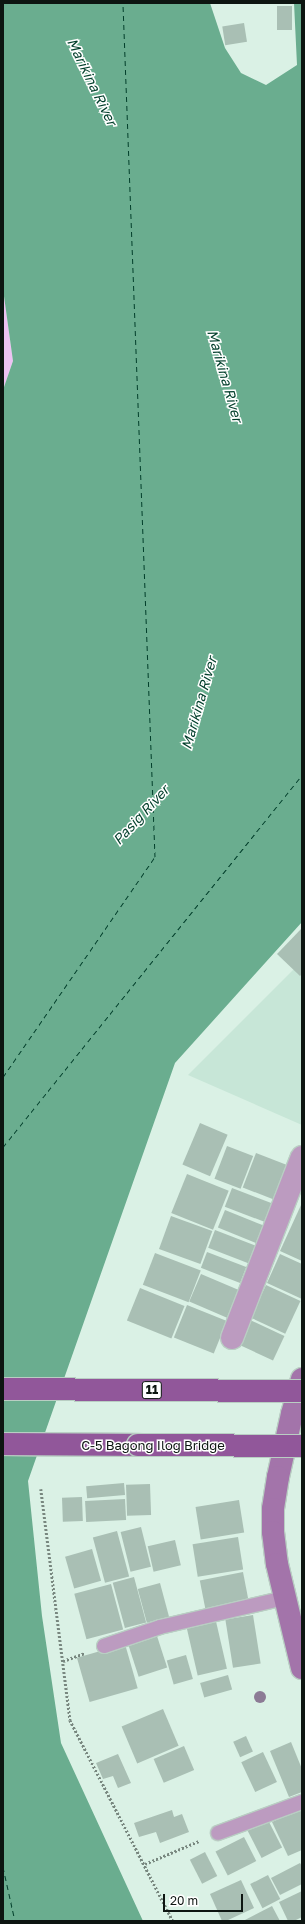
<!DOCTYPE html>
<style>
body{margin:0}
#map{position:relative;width:305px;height:1924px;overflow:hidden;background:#daf1e5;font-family:"Golos Text",sans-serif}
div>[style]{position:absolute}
.built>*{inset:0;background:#c7e6d7}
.green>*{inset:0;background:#ecc2f2}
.water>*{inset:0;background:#6aad8f}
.ferry>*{height:1px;margin-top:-0.5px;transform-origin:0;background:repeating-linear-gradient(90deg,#013e2a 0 5px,transparent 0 9px)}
.building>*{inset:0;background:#a9bfb4;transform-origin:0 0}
.path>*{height:2.5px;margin-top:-1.25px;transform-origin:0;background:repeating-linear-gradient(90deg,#78877f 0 2px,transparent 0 4px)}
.roads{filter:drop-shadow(1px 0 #b9cec3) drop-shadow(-1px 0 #b9cec3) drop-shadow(0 1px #b9cec3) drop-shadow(0 -1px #b9cec3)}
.service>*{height:14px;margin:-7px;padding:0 7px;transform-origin:7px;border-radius:7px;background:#bc9bc0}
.minor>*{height:22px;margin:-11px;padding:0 11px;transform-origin:11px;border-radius:11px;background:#bc9bc0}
.secondary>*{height:22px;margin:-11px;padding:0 11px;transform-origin:11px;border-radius:11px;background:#a374aa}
.primary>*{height:22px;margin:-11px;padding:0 11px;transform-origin:11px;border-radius:11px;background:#91579a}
.bridges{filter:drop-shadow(1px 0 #b9cec3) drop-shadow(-1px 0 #b9cec3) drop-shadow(0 1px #b9cec3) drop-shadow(0 -1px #b9cec3)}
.primary-bridge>*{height:22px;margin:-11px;padding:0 11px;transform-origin:11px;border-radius:11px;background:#91579a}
.trees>*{width:12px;height:12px;margin:-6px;border-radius:50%;background:#8c7b95}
span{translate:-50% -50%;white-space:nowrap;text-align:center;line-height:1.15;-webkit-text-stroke:3px #fff;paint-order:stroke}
.shield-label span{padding:1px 3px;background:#fff;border:1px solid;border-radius:3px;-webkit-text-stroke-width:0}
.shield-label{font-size:12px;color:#0d1511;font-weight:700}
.street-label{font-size:13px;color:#0d1511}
.water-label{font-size:14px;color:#013e2a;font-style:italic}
.frame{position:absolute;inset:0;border:4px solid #0d1511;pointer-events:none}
.scale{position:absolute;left:163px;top:1894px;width:80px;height:18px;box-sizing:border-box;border:2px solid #0d1511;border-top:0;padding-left:5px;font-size:12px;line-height:14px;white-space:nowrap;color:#0d1511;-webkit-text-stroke:3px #fff;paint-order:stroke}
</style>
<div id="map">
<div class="built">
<i style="clip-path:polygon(302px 961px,302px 1125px,188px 1075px)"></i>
</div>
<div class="green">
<i style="clip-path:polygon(3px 289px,13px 361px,3px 390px)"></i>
</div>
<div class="water">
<i style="clip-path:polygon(3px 3px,210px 3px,225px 48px,241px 73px,266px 85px,297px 65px,294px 3px,302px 3px,302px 922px,175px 1063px,28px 1481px,42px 1616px,61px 1743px,143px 1921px,3px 1921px,3px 390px,13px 361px,3px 289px)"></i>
</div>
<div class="ferry">
<i style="left:3px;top:1077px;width:267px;rotate:-55.4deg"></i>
<i style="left:155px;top:857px;width:855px;rotate:-92.15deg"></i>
<i style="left:3px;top:1147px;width:477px;rotate:-51.2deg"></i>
<i style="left:3px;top:1867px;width:55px;rotate:77.5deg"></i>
</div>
<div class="building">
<i style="left:277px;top:6px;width:15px;height:24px"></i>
<i style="left:244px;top:23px;width:19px;height:22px;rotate:81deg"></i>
<i style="clip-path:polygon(302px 928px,302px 974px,300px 976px,277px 954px)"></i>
<i style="left:200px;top:1123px;width:30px;height:45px;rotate:23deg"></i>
<i style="left:227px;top:1146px;width:28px;height:35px;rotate:21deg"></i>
<i style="left:256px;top:1153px;width:36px;height:37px;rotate:21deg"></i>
<i style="left:187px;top:1174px;width:45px;height:42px;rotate:22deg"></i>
<i style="left:232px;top:1188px;width:47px;height:20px;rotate:21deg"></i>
<i style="clip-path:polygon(301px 1205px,302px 1206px,302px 1261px,280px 1251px)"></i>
<i style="left:225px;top:1210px;width:41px;height:19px;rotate:22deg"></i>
<i style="left:171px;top:1216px;width:44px;height:35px;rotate:20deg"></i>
<i style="left:215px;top:1230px;width:43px;height:19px;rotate:21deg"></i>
<i style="left:207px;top:1252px;width:42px;height:17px;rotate:21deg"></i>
<i style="left:155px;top:1253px;width:49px;height:34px;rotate:21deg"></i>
<i style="clip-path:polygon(280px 1254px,302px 1264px,302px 1299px,267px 1283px)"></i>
<i style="left:201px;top:1274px;width:41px;height:30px;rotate:23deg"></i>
<i style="left:266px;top:1285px;width:38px;height:36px;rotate:25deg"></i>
<i style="left:140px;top:1288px;width:48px;height:35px;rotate:22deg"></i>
<i style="left:187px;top:1305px;width:43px;height:35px;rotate:22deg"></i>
<i style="left:250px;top:1320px;width:38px;height:27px;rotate:25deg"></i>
<i style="left:124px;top:1483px;width:12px;height:38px;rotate:85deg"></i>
<i style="left:150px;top:1484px;width:31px;height:24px;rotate:88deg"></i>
<i style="left:82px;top:1497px;width:24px;height:20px;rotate:88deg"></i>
<i style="left:125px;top:1499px;width:21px;height:40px;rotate:87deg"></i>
<i style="left:239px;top:1500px;width:33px;height:44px;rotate:81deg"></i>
<i style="left:141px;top:1527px;width:41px;height:21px;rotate:76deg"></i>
<i style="left:117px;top:1531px;width:47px;height:25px;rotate:75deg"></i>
<i style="left:238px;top:1537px;width:33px;height:46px;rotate:81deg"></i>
<i style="left:175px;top:1540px;width:26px;height:28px;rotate:77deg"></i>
<i style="left:92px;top:1549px;width:33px;height:28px;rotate:74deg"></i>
<i style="left:243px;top:1572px;width:32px;height:44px;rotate:79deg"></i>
<i style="left:134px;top:1577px;width:47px;height:22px;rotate:75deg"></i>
<i style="left:160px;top:1583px;width:35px;height:23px;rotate:75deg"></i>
<i style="left:111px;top:1584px;width:47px;height:38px;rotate:75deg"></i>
<i style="left:253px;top:1615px;width:49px;height:28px;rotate:81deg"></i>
<i style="left:215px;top:1617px;width:53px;height:30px;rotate:77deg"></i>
<i style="left:157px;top:1636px;width:33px;height:30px;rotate:72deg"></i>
<i style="left:125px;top:1644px;width:46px;height:50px;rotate:74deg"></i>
<i style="left:186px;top:1655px;width:25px;height:20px;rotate:74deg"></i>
<i style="left:228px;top:1675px;width:15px;height:29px;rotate:74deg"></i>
<i style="left:163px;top:1709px;width:40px;height:45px;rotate:67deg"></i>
<i style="left:246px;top:1736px;width:17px;height:14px;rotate:66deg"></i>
<i style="clip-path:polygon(291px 1742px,302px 1769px,302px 1792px,289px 1797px,270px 1751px)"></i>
<i style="left:184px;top:1746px;width:26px;height:33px;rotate:67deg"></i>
<i style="left:263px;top:1752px;width:33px;height:24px;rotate:65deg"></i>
<i style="clip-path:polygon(118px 1754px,131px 1783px,118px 1788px,113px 1776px,103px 1779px,96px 1763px)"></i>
<i style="clip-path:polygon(302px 1808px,302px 1850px,288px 1856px,272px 1822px)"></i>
<i style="clip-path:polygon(172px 1810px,174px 1817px,182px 1814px,189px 1832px,160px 1843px,156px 1832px,139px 1837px,134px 1823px)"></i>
<i style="left:268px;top:1820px;width:31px;height:23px;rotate:63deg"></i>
<i style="left:244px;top:1837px;width:27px;height:32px;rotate:63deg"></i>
<i style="left:205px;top:1852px;width:27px;height:17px;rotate:63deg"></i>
<i style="clip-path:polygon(300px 1863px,302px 1866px,302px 1884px,280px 1895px,271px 1878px)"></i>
<i style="left:268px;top:1875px;width:27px;height:20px;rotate:63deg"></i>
<i style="clip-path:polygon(241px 1880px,254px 1908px,226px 1921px,222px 1921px,210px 1894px)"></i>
<i style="clip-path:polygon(302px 1891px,302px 1917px,294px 1921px,288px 1921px,279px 1902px)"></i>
<i style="clip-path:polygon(272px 1906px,280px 1921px,243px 1921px)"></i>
</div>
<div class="path">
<i style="left:41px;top:1489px;width:233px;rotate:82.8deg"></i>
<i style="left:70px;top:1720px;width:226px;rotate:62.9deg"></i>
<i style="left:63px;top:1661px;width:23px;rotate:-20deg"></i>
<i style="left:145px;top:1864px;width:59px;rotate:-23.1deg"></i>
</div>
<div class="roads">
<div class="service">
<i style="left:104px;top:1646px;width:59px;rotate:-18.7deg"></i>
<i style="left:160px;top:1627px;width:128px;rotate:-13.1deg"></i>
<i style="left:218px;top:1833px;width:90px;rotate:-20.3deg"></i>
</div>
<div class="minor">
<i style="left:232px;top:1338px;width:194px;rotate:-68.9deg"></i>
</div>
<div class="secondary">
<i style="left:302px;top:1379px;width:36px;rotate:106deg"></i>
<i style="left:292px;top:1414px;width:65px;rotate:102.5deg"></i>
<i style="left:278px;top:1477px;width:32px;rotate:99deg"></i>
<i style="left:273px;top:1509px;width:23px;rotate:90deg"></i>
<i style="left:273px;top:1532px;width:32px;rotate:83deg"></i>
<i style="left:277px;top:1564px;width:107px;rotate:76.5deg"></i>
</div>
<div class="primary">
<i style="left:3px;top:1444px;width:135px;rotate:0.4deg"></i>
</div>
</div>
<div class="bridges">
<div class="primary-bridge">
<i style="left:3px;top:1389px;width:299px;rotate:0.4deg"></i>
<i style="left:138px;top:1445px;width:164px;rotate:0.3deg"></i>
</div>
</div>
<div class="trees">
<i style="left:260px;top:1697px"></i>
</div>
<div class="shield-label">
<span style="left:152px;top:1390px">11</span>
</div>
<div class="street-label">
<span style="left:153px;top:1445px">C-5 Bagong Ilog Bridge</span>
</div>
<div class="water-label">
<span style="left:92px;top:82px;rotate:64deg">Marikina River</span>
<span style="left:225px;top:376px;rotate:74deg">Marikina River</span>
<span style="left:199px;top:703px;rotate:-74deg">Marikina River</span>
<span style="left:141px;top:815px;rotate:-47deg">Pasig River</span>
</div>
<div class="frame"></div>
<div class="scale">20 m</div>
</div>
